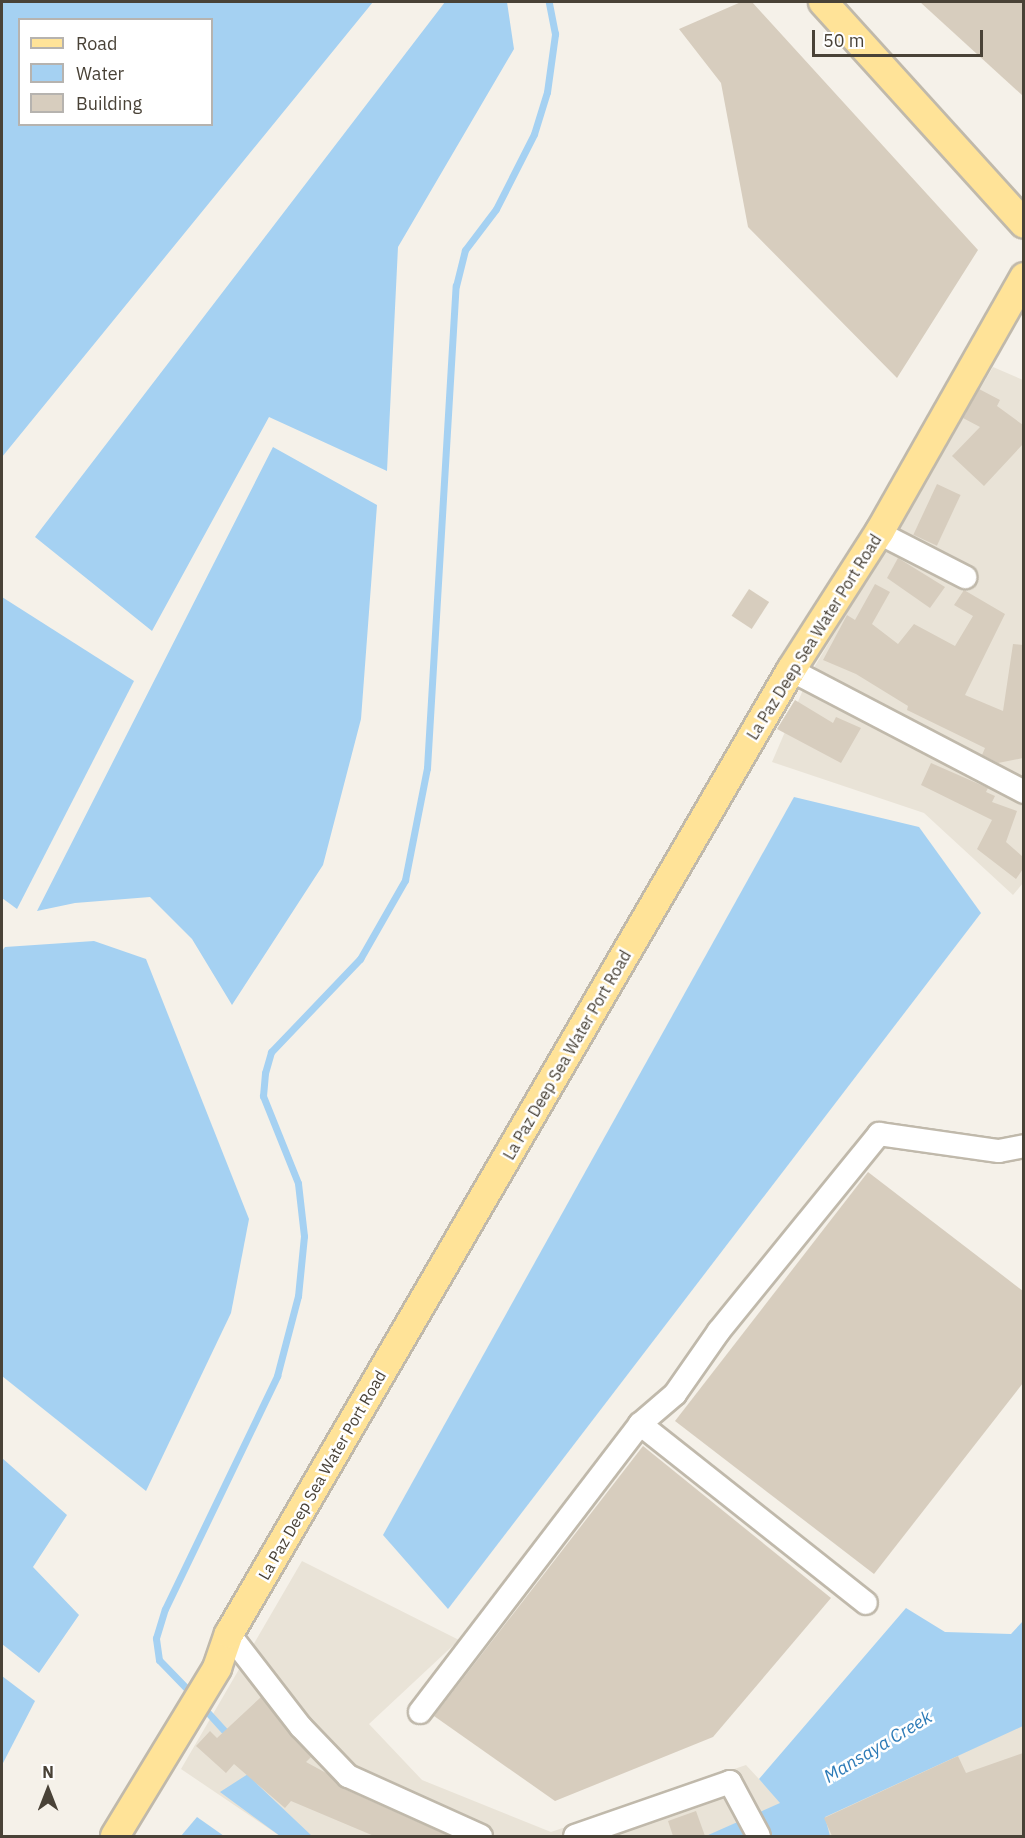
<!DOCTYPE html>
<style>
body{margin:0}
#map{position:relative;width:1025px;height:1838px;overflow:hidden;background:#f5f1e9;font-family:"IBM Plex Sans",sans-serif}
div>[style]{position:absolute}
.residential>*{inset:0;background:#e9e3d7}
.water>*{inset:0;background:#a5d1f2}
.stream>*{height:7px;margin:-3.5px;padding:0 3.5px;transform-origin:3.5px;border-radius:3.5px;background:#a5d1f2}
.building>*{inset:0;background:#d7cdbe;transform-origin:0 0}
.roads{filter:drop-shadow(2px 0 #c0b9ab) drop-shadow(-2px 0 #c0b9ab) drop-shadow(0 2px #c0b9ab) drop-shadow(0 -2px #c0b9ab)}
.minor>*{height:22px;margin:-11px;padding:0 11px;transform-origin:11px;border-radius:11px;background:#fff}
.major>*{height:28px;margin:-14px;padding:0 14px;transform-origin:14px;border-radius:14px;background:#ffe398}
span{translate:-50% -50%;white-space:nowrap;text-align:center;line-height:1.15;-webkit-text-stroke:5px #fff;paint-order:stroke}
.street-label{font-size:16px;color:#494237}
.water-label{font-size:18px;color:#2d7bb7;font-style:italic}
.frame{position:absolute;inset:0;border:3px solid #494237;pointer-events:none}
.legend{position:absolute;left:18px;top:18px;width:195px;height:108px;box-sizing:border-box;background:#fff;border:2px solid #b6b3af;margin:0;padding:8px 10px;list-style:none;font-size:18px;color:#494237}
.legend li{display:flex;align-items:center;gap:12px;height:30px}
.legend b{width:30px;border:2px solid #b6b3af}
.north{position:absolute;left:18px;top:1760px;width:60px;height:60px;-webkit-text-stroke:4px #fff;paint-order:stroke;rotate:0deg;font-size:16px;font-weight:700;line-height:24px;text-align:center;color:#494237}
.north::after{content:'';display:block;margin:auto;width:21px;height:27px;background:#494237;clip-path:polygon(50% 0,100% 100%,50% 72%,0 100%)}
.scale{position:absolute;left:812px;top:30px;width:171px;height:27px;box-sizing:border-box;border:3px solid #494237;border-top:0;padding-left:8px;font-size:18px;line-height:21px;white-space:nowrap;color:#494237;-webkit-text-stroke:4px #fff;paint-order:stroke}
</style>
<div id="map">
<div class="residential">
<i style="clip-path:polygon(993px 367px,1023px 380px,1023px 883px,1013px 895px,924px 813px,772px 762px,809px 676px)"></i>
<i style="clip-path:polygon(302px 1561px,459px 1640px,369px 1724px,422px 1780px,551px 1832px,746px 1765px,795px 1818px,1023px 1725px,1023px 1836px,280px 1836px,181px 1769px)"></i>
</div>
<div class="water">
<i style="clip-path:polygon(evenodd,2px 2px,373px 2px,2px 457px,2px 2px,20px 20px,212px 20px,212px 124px,20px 124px,20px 20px)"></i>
<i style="clip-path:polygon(445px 2px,507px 2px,514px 49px,398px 247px,387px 471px,269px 417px,152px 631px,35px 537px)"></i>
<i style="clip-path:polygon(273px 447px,377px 505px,361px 719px,323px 865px,232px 1005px,192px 939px,150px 897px,75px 903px,37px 911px)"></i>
<i style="clip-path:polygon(2px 597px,134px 681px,17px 909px,2px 898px)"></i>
<i style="clip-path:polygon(794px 797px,919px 827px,981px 913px,448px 1609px,383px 1535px)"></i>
<i style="clip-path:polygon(94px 941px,146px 959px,249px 1219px,231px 1313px,146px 1491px,2px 1376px,2px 951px,5px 947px)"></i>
<i style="clip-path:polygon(2px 1458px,67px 1515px,33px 1567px,79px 1615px,39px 1673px,2px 1644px)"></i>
<i style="clip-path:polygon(906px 1608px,945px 1632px,1011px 1634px,1023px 1621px,1023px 1726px,825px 1817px,830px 1836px,706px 1836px,780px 1803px,759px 1779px)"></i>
<i style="clip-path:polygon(2px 1676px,35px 1701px,2px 1765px)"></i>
<i style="clip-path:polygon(248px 1774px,258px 1785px,312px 1836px,280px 1836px,220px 1792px)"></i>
<i style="clip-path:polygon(197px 1817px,224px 1836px,181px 1836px)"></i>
</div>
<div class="stream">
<i style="left:192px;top:1694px;width:47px;rotate:-134.1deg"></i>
<i style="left:159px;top:1660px;width:22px;rotate:-98deg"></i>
<i style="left:156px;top:1638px;width:30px;rotate:-73deg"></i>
<i style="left:165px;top:1609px;width:259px;rotate:-64.3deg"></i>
<i style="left:277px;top:1376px;width:83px;rotate:-75.3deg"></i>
<i style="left:298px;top:1296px;width:60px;rotate:-84.3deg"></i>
<i style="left:304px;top:1236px;width:53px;rotate:-96.5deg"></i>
<i style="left:298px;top:1183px;width:94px;rotate:-111.9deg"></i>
<i style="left:263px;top:1096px;width:23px;rotate:-85deg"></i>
<i style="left:265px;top:1073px;width:22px;rotate:-74deg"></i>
<i style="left:271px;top:1052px;width:129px;rotate:-46.3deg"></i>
<i style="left:360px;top:959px;width:91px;rotate:-60.3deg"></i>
<i style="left:405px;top:880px;width:114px;rotate:-78.9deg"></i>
<i style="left:427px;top:768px;width:483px;rotate:-86.6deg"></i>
<i style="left:456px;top:286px;width:37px;rotate:-76deg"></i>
<i style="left:465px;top:250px;width:51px;rotate:-52.9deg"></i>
<i style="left:496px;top:209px;width:84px;rotate:-63.1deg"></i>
<i style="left:534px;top:134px;width:44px;rotate:-72.8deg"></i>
<i style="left:547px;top:92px;width:59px;rotate:-82.1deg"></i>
<i style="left:555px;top:34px;width:33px;rotate:-101deg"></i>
<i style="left:201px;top:1705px;width:43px;rotate:47.8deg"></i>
</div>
<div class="building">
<i style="clip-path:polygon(741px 2px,752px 2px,978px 250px,897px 378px,748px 227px,721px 83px,679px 29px)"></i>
<i style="clip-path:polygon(920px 2px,1023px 2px,1023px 96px)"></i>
<i style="clip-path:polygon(979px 389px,1000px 400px,997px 406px,1023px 425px,1023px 444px,984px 486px,952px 456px,980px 427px,963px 418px)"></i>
<i style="left:937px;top:484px;width:26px;height:56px;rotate:25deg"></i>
<i style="clip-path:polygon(898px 558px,945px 587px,930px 608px,887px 578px)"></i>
<i style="clip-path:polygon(875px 584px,890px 592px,872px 624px,898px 644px,914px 624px,955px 646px,973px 616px,954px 605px,964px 590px,1005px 614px,965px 695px,1003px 711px,1013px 644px,1023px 645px,1023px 758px,998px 763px,982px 755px,985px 748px,907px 710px,908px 706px,856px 674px,823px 660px,847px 615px,855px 620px)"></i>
<i style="left:749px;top:589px;width:24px;height:32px;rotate:33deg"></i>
<i style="clip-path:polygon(795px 700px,833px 723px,836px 717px,861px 728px,841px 763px,777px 729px)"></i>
<i style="clip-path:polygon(931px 763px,988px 788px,986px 792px,995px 796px,992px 802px,1017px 811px,1006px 842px,1023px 857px,1023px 869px,1016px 879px,977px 849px,992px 820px,921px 785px)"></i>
<i style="clip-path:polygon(868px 1172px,1023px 1291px,1023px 1383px,874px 1574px,675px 1421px)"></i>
<i style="clip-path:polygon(643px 1446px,831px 1598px,713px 1737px,555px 1801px,434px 1716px)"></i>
<i style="clip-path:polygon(261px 1697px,311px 1757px,306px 1762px,328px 1774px,342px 1788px,449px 1836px,374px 1836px,291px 1801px,285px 1808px,234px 1764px,226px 1773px,196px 1746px,210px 1731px,217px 1738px)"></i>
<i style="clip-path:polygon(1023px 1753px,1023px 1836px,832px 1836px,824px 1818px,958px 1756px,966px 1773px)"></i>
<i style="clip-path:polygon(696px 1811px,705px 1836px,673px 1836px,668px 1821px)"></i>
</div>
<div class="roads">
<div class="minor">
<i style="left:879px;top:533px;width:97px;rotate:27.1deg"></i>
<i style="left:791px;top:670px;width:263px;rotate:27.6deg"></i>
<i style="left:640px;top:1424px;width:288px;rotate:38.4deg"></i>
<i style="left:229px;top:1634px;width:118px;rotate:52.3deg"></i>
<i style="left:301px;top:1727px;width:68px;rotate:46.2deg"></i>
<i style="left:348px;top:1776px;width:146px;rotate:24.3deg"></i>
<i style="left:420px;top:1712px;width:362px;rotate:-52.6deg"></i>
<i style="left:640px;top:1424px;width:46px;rotate:-40.6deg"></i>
<i style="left:675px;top:1394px;width:77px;rotate:-55.1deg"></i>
<i style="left:719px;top:1331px;width:254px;rotate:-50.9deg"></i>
<i style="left:879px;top:1134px;width:121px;rotate:8.1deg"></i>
<i style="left:999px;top:1151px;width:25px;rotate:-11deg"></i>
<i style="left:575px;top:1836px;width:164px;rotate:-19.2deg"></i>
<i style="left:730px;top:1782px;width:61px;rotate:61.8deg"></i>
</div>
<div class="major">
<i style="left:823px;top:2px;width:299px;rotate:47.8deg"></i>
<i style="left:115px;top:1836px;width:197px;rotate:-58.7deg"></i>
<i style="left:217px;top:1668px;width:36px;rotate:-71deg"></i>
<i style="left:229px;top:1634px;width:1116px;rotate:-59.76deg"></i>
<i style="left:791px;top:670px;width:165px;rotate:-57.4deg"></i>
<i style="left:880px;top:531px;width:292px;rotate:-60.4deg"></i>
</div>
</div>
<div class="street-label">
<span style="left:814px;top:637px;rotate:-58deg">La Paz Deep Sea Water Port Road</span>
<span style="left:567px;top:1055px;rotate:-60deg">La Paz Deep Sea Water Port Road</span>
<span style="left:322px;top:1475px;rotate:-60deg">La Paz Deep Sea Water Port Road</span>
</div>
<div class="water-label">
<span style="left:878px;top:1747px;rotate:-31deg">Mansaya Creek</span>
</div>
<div class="frame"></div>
<ul class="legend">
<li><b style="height:8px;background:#ffe398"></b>Road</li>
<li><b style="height:16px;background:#a5d1f2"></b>Water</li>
<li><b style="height:16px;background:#d7cdbe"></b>Building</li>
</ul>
<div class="north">N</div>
<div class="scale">50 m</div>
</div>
